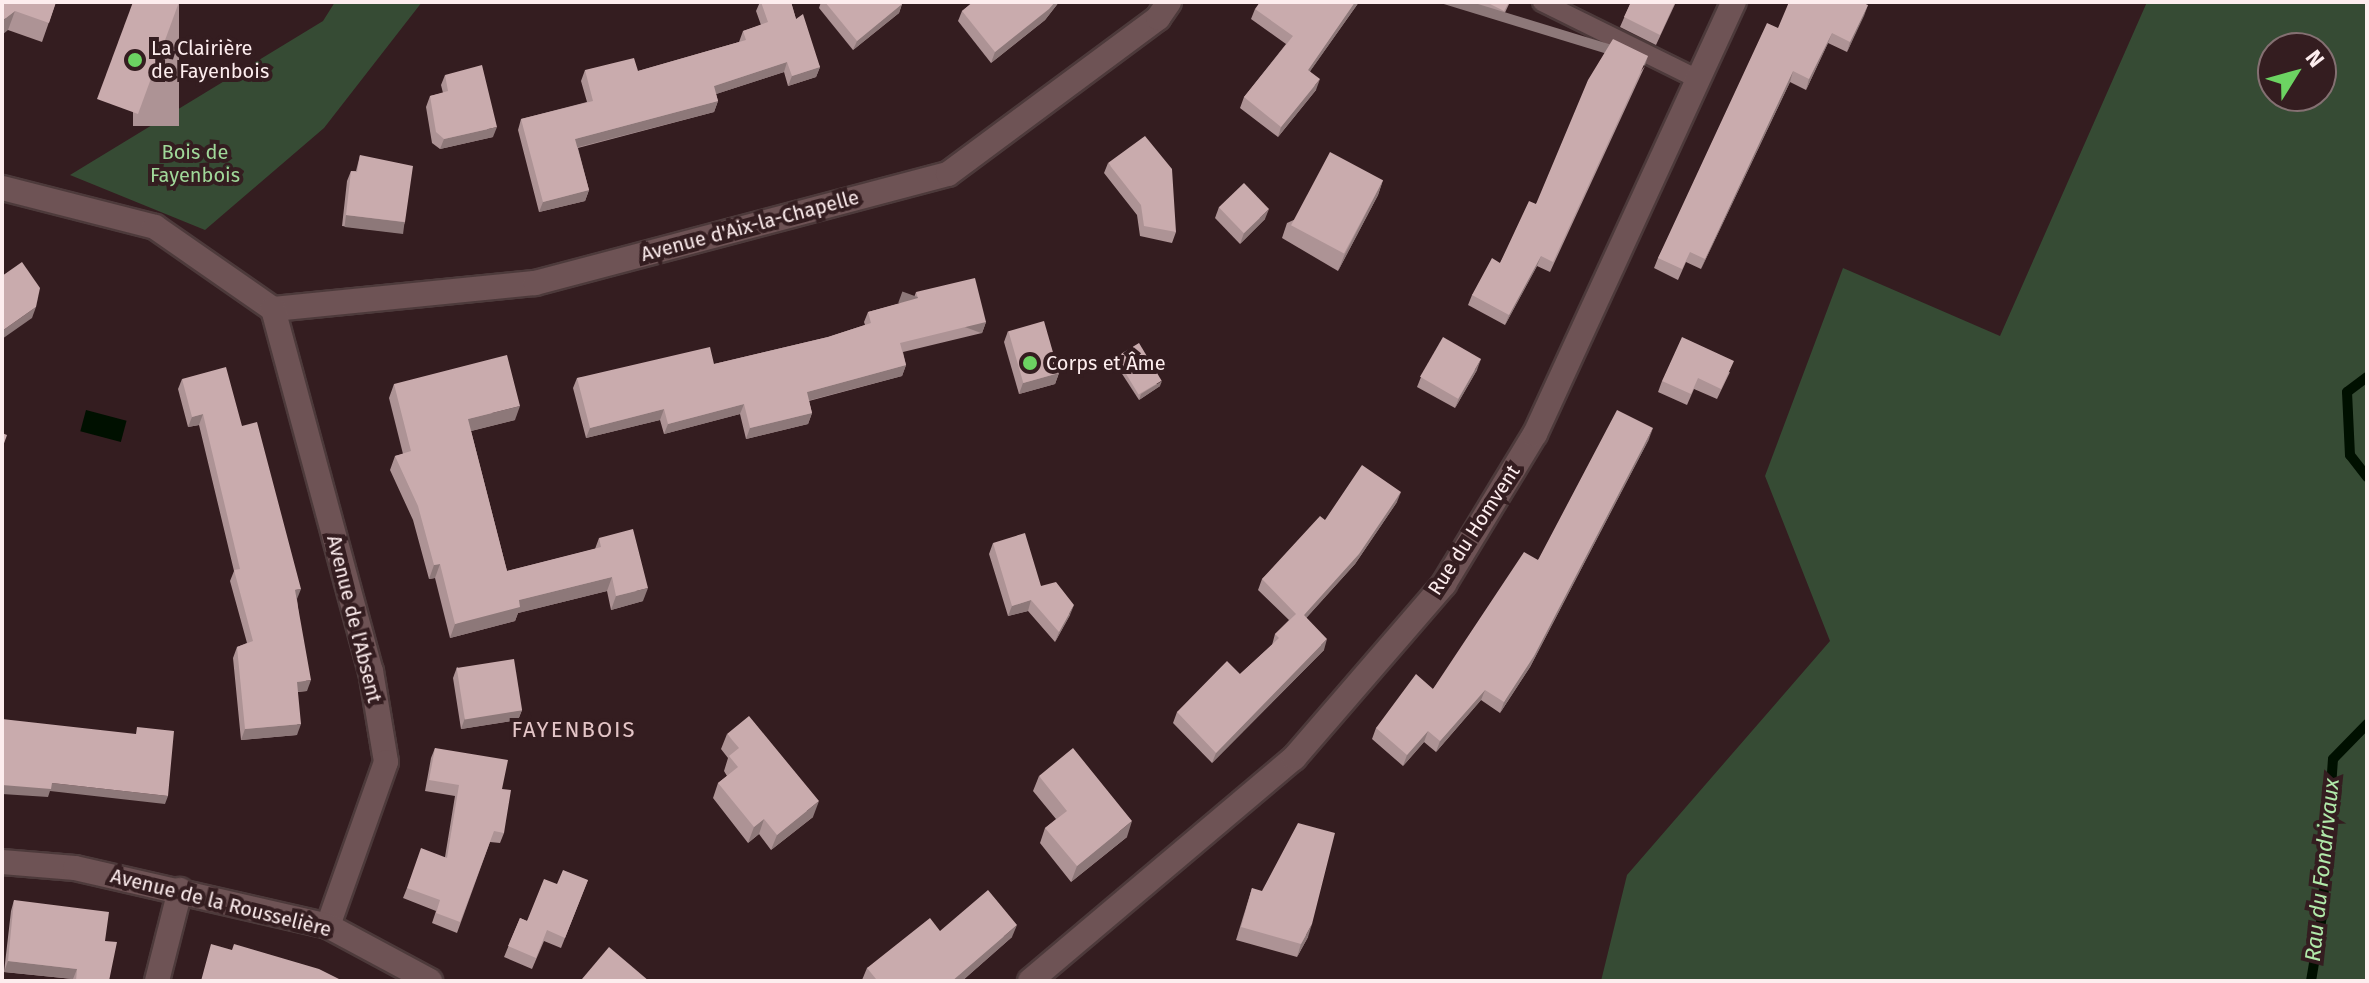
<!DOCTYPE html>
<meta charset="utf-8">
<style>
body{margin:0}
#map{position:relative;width:2369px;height:983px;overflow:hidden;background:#341d20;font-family:"Fira Sans",sans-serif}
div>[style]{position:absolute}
.green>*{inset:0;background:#364b34}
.water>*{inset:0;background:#001000;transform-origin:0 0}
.stream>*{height:10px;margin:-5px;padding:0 5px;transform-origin:5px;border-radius:5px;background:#001000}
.roads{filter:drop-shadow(2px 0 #4d3a3b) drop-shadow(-2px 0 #4d3a3b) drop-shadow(0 2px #4d3a3b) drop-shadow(0 -2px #4d3a3b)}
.lane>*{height:18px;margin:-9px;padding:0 9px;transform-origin:9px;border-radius:9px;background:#6e5355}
.street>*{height:24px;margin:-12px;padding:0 12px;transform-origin:12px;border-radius:12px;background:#6e5355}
.wall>*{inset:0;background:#ad9395;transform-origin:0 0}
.shaded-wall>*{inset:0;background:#8d7879;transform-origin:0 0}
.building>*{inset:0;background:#c9abad;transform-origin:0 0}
.dots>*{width:22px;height:22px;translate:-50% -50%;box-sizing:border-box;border:4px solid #341d20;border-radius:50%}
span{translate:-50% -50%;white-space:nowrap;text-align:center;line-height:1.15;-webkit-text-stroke:8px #341d20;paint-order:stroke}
.poi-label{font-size:20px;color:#fdedee}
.left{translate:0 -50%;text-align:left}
.park-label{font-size:20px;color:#a0d899}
.street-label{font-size:20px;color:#fdedee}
.neighbourhood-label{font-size:22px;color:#e4c5c7;letter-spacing:2px}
.water-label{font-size:22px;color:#b1eaaa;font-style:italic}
.frame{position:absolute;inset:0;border:4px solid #fdedee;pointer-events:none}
.north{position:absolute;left:2257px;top:32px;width:80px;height:80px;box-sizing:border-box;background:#341d20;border:2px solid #847072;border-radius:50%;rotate:53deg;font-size:22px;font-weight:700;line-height:32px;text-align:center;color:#fdedee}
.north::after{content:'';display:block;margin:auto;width:28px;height:36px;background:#6cd362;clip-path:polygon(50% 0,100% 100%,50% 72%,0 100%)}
</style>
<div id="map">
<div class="green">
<i style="clip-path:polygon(335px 2px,422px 2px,324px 128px,205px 230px,70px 175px,323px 21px)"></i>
<i style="clip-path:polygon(evenodd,2147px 2px,2367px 2px,2367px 981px,1601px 981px,1627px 875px,1830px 641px,1765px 476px,1843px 268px,2000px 336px,2147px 2px,2273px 48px,2321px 48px,2321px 96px,2273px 96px,2273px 48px)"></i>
</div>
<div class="water">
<i style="left:86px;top:410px;width:42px;height:22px;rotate:15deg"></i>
</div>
<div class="stream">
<i style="left:2367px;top:377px;width:25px;rotate:143deg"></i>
<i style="left:2347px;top:392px;width:63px;rotate:87.3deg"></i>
<i style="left:2350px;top:455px;width:28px;rotate:52deg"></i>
<i style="left:2311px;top:981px;width:66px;rotate:-80.4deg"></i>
<i style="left:2322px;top:916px;width:157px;rotate:-86deg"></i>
<i style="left:2333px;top:759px;width:49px;rotate:-45.8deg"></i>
</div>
<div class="roads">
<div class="lane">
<i style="left:1542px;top:2px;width:174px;rotate:26.3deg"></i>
</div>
<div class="street">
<i style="left:2px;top:188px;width:158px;rotate:14.3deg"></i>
<i style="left:155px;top:227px;width:144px;rotate:34.8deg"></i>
<i style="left:273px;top:309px;width:263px;rotate:-5.7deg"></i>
<i style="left:535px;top:283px;width:427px;rotate:-14.8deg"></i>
<i style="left:948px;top:174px;width:262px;rotate:-36.6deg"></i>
<i style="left:1158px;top:18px;width:19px;rotate:-55deg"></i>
<i style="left:273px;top:309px;width:375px;rotate:74.9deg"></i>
<i style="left:371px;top:671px;width:92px;rotate:80.6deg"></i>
<i style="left:386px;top:762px;width:174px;rotate:109.5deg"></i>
<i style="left:2px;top:862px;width:73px;rotate:4.7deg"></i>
<i style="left:75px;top:868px;width:260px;rotate:12.9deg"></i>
<i style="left:328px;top:926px;width:116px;rotate:28.3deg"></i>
<i style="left:157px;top:981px;width:94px;rotate:-75.8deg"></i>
<i style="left:1030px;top:981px;width:346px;rotate:-40.2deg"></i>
<i style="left:1294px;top:758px;width:230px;rotate:-49.2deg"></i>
<i style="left:1444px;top:584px;width:175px;rotate:-58.8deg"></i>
<i style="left:1535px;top:434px;width:476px;rotate:-65.3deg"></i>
</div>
</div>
<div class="wall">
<i style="clip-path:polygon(2px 2px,56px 2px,42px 42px,8px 30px)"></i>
<i style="left:133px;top:2px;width:46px;height:124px"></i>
<i style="clip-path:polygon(760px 2px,791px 2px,796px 19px,820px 67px,816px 77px,788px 86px,784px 72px,716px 94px,718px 101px,714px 112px,578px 148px,589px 190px,585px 201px,539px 212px,518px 130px,521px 119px,587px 102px,581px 81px,585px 70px,638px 71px,739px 42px,743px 31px,761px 25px,756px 11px)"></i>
<i style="clip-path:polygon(821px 2px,902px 2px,902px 4px,899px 13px,853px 50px,819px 8px)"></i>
<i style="clip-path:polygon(973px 2px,1059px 2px,1045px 20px,991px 63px,958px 21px,962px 11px)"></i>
<i style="clip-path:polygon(1359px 2px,1310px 71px,1316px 90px,1278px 137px,1240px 108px,1244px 97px,1286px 44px,1251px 19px,1255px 9px)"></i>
<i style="clip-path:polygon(1468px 2px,1510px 2px,1502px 19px)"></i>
<i style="clip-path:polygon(1631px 2px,1676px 2px,1656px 45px,1620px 27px)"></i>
<i style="clip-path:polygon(1868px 5px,1847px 52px,1828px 43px,1806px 90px,1790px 82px,1701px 269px,1686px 262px,1678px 280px,1654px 268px,1658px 258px,1778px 28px)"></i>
<i style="clip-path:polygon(1645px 66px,1550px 272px,1537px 266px,1505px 325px,1468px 305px,1472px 295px,1500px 263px,1536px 204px)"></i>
<i style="clip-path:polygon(445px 75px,493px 137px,440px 149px,432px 143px,426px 107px,430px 96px,443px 93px,441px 85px)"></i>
<i style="clip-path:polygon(360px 155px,405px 222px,401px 233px,342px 226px,347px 181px,351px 171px,356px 171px)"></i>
<i style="clip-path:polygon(1108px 163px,1176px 232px,1172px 243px,1140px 236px,1137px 215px,1104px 173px)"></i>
<i style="clip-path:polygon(1383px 180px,1378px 195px,1338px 271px,1282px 238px,1287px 223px)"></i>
<i style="clip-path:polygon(1219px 207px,1265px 219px,1240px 244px,1215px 218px)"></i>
<i style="clip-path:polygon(916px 292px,986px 322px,982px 333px,903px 352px,906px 365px,902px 376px,809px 401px,812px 413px,808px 424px,746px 439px,740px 414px,664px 434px,660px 420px,586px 438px,573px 388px,577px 378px,714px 364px,828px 337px,865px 325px,864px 322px,868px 312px,913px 300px)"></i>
<i style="clip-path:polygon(1008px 331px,1059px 373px,1055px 384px,1019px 394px,1004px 342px)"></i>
<i style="clip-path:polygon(1117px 358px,1160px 386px,1139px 400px,1115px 363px)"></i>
<i style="clip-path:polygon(1477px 370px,1455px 408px,1417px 387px,1421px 377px)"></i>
<i style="clip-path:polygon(1730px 372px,1717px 399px,1694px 389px,1687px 405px,1658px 392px,1662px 381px)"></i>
<i style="clip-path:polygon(182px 379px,242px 426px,297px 599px,307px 691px,298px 692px,297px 735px,241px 740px,233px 658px,237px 647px,247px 643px,230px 581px,234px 571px,199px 425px,188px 427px,178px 389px)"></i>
<i style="clip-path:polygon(394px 384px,515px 420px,471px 431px,507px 571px,595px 549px,599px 538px,643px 601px,611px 610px,607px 591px,518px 613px,515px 621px,450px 638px,435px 578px,429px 579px,413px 520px,390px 470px,395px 456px,403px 454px,389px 398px)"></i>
<i style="clip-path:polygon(1649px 439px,1530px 667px,1500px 713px,1481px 700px,1436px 752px,1424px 742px,1403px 766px,1372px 739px,1376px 728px,1433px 689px,1538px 560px)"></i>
<i style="clip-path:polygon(1397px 502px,1355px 564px,1306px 618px,1324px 650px,1212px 763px,1173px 723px,1177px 712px,1240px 674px,1272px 645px,1275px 634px,1289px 620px,1258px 590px,1262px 579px,1325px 520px)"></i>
<i style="clip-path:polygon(993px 543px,1041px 586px,1070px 615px,1055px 642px,1028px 611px,1008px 616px,989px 554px)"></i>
<i style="clip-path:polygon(457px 667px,522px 710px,518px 720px,461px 729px,453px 678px)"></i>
<i style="clip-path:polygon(727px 734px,813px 817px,771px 850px,759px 834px,748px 843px,713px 798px,718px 783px,727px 776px,724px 771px,728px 758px,721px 749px)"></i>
<i style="clip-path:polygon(435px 748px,502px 789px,504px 833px,500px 843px,490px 842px,457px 933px,432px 923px,436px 911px,403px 898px,407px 888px,445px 857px,455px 796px,425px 791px,431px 758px)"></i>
<i style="clip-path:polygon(1039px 776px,1127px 837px,1071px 882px,1040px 843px,1045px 828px,1056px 819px,1033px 791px)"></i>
<i style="clip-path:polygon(588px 880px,561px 948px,544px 941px,532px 969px,504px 957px,520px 918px,527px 921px,557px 884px)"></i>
<i style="clip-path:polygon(1252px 888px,1308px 937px,1297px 957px,1236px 940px)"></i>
<i style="clip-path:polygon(14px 900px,105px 941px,109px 981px,73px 981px,73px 979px,4px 972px,11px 911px)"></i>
<i style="clip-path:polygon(940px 931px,1012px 937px,962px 981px,862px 980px,867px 968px)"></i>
</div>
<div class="shaded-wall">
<i style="clip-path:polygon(1055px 2px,1059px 2px,1045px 20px,991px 63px,995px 52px)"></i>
<i style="clip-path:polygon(1355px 2px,1359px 2px,1304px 80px,1308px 70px)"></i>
<i style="clip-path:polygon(902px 4px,899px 13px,853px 50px,857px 41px)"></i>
<i style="clip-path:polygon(1868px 5px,1864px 16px,1847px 52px,1850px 42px)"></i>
<i style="clip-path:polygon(15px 11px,8px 30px,2px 35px,2px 21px)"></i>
<i style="clip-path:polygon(1832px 33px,1828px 43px,1806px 90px,1809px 79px)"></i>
<i style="left:1648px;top:56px;width:10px;height:227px;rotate:107deg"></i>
<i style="clip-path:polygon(787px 62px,784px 72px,710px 96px,714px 86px)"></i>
<i style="clip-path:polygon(820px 67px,816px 77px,788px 86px,792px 76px)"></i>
<i style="clip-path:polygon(1793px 71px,1790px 82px,1701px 269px,1705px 259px)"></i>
<i style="clip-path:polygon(1320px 79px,1316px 90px,1278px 137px,1281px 127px)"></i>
<i style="clip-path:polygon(718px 101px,714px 112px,571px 149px,575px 139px)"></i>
<i style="clip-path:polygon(497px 127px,493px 137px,440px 149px,444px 139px)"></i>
<i style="clip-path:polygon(1383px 180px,1378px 195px,1338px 271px,1344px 256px)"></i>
<i style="clip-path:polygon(589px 190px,585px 201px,539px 212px,543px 202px)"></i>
<i style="clip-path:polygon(1269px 209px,1265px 219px,1240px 244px,1244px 233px)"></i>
<i style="left:346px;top:215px;width:59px;height:12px;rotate:7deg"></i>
<i style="clip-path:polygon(1541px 256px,1537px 266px,1505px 325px,1509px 315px)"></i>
<i style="clip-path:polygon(36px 307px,32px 318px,2px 339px,2px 331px)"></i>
<i style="left:986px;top:322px;width:12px;height:89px;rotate:110deg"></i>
<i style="clip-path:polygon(1481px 359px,1477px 370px,1455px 408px,1459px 398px)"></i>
<i style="clip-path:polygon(906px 365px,902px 376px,803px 402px,807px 392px)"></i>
<i style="clip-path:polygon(1059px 373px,1055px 384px,1019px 394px,1023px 383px)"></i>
<i style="clip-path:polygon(1162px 381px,1160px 386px,1139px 400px,1141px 394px)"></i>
<i style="clip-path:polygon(744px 404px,740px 414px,664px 434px,668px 424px)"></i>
<i style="clip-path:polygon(520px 406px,515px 420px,463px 433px,468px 419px)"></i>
<i style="clip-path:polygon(664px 409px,660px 420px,586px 438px,590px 428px)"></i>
<i style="clip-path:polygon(812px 413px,808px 424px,746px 439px,750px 428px)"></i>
<i style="clip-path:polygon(203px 414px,199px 425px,188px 427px,192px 417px)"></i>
<i style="clip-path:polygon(1653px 428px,1649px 439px,1530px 667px,1500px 713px,1504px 702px)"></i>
<i style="clip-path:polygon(1401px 492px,1397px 502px,1355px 564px,1300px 625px,1304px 615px)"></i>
<i style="clip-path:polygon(440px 564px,435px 578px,429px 579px,434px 565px)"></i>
<i style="clip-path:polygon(612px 577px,607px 591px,518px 613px,515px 621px,450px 638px,455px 624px,519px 600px)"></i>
<i style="clip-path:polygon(648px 588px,643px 601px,611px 610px,616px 596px)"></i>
<i style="clip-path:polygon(301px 589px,297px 599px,291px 601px,295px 590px)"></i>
<i style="clip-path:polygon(1031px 600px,1028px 611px,1008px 616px,1012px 606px)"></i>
<i style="clip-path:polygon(1074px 605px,1070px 615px,1055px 642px,1059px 632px)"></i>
<i style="clip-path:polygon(1327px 639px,1324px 650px,1212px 763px,1216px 753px)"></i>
<i style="clip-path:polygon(311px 680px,307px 691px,293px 692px,297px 682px)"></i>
<i style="clip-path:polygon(1485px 690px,1481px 700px,1436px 752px,1440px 741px)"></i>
<i style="clip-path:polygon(522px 710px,518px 720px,461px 729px,465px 718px)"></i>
<i style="clip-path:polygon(301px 724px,297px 735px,241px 740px,245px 729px)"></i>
<i style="clip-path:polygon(1428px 731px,1424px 742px,1403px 766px,1407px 755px)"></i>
<i style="clip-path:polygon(52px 783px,168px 796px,165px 804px,50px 791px,48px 797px,2px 794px,2px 785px)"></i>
<i style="clip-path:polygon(819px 801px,813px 817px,771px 850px,777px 835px)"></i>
<i style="clip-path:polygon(764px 819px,759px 834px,748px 843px,754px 827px)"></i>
<i style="clip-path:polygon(1132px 821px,1127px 837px,1071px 882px,1077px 866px)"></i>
<i style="clip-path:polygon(1312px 924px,1308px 937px,1297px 957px,1301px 944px)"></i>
<i style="clip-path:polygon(1017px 925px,1012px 937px,962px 981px,952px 981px)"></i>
<i style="clip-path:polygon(8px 961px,77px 969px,73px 979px,4px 972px)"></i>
</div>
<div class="building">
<i style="clip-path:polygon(2px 2px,56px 2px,49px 23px,15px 11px,2px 21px)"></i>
<i style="clip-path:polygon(133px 2px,179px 2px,138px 114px,97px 99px)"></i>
<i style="clip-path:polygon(761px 2px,791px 2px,796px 19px,803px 14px,820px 67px,792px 76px,787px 62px,714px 86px,718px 101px,575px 139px,589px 190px,543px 202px,521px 119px,593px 101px,585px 70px,634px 58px,638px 71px,746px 40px,743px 31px,768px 22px)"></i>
<i style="clip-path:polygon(825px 2px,901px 2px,902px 4px,857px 41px)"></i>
<i style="clip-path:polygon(973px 2px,1055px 2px,1049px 9px,995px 52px,962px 11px)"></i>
<i style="clip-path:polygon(1260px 2px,1355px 2px,1308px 70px,1320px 79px,1281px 127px,1244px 97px,1293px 36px,1255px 9px)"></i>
<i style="clip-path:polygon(1486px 2px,1509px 2px,1504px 11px)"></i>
<i style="clip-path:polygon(1631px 2px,1675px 2px,1660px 35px,1624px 17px)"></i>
<i style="clip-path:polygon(1789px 2px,1861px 2px,1868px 5px,1850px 42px,1832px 33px,1809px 79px,1793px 71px,1705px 259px,1690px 252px,1682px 269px,1658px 258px,1767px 23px,1778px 28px)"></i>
<i style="clip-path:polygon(1613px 39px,1648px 56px,1553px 262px,1541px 256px,1509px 315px,1472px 295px,1492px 258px,1500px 263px,1529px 201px,1536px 204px,1588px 80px)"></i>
<i style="clip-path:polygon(482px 65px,497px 127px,444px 139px,436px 132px,430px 96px,448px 91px,445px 75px)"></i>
<i style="clip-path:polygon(1145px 136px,1172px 169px,1176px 232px,1144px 226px,1141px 205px,1108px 163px)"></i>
<i style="left:1330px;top:152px;width:60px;height:83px;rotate:28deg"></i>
<i style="clip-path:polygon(360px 155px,413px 166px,405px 222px,346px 215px,351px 171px,357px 172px)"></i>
<i style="left:1244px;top:183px;width:36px;height:35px;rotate:46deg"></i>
<i style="clip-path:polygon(22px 262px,40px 288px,36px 307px,2px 331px,2px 276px)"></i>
<i style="clip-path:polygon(975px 278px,986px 322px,900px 343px,906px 365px,807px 392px,812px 413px,750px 428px,744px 404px,668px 424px,664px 409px,590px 428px,577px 378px,710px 347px,714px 364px,828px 337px,871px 323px,868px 312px,918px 298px,916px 292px)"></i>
<i style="left:1044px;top:321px;width:54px;height:37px;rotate:74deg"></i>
<i style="left:1443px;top:337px;width:44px;height:46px;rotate:30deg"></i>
<i style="clip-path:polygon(1682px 337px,1734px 361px,1721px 389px,1698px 378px,1691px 394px,1662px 381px)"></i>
<i style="left:1139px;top:343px;width:44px;height:27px;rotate:59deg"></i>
<i style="clip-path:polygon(507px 355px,520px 406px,468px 419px,507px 571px,601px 547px,599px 538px,633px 529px,648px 588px,616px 596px,612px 577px,519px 600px,520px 607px,455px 624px,440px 564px,434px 565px,418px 506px,395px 456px,411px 451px,394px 384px)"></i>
<i style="clip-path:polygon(226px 367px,242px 426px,257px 422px,301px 589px,295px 590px,311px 680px,297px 682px,301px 724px,245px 729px,237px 647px,253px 641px,234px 570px,240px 569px,203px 414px,192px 417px,182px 379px)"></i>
<i style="clip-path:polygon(1617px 410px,1653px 428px,1534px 656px,1504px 702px,1485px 690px,1440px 741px,1428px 731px,1407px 755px,1376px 728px,1416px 674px,1433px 689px,1524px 552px,1538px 560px)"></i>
<i style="clip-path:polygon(2px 433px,7px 435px,2px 449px)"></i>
<i style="clip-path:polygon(1362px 465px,1401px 492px,1359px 554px,1304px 615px,1327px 639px,1216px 753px,1177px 712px,1227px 661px,1240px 674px,1279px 638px,1275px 634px,1296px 614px,1262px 579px,1320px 516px,1325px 520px)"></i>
<i style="clip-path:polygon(1025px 533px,1041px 586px,1056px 582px,1074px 605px,1059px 632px,1031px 600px,1012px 606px,993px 543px)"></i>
<i style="left:514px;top:659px;width:52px;height:58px;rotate:81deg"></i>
<i style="clip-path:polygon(749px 716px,819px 801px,777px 835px,764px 819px,754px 827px,718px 783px,738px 767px,729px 756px,739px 748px,727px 734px)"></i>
<i style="clip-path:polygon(2px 719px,136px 734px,137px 727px,174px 731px,168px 796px,52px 783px,51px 789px,2px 785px)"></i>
<i style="clip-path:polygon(435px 748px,508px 760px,502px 789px,511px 790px,504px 833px,494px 831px,460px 922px,436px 913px,440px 900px,407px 888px,421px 848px,447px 858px,459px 785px,429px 780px)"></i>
<i style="clip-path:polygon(1073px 748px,1132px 821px,1077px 866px,1045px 828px,1067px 811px,1039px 776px)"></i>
<i style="clip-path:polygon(1298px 823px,1335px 833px,1312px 924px,1301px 944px,1241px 927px,1252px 888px,1262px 891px)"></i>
<i style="clip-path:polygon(563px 870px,588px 880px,565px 938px,547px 930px,536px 958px,508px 946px,520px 918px,527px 921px,544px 879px,557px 884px)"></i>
<i style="clip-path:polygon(988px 890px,1017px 925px,952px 981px,874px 981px,876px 979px,867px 968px,930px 918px,940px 931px)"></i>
<i style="clip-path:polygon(14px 900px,109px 912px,105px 941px,117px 942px,109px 981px,76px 981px,77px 969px,8px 961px)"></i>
<i style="clip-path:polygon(211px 944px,232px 950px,234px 944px,319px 969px,343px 981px,201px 981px)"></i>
<i style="clip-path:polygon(609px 947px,649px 981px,584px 981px,582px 979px)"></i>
</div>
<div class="dots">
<i style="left:135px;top:60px;background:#6cd362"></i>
<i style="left:1030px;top:363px;background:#6cd362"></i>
</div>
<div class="poi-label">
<span class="left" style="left:151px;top:60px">La Clairière<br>de Fayenbois</span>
<span class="left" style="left:1046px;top:363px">Corps et Âme</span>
</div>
<div class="park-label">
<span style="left:195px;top:164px">Bois de<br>Fayenbois</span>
</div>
<div class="street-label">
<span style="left:750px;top:226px;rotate:-15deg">Avenue d'Aix-la-Chapelle</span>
<span style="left:1474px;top:530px;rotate:-57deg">Rue du Homvent</span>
<span style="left:354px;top:619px;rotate:76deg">Avenue de l'Absent</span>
<span style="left:221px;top:903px;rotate:14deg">Avenue de la Rousselière</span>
</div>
<div class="neighbourhood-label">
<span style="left:574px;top:730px">FAYENBOIS</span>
</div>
<div class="water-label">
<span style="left:2322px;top:870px;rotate:-84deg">Rau du Fondrivaux</span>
</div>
<div class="frame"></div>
<div class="north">N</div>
</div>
